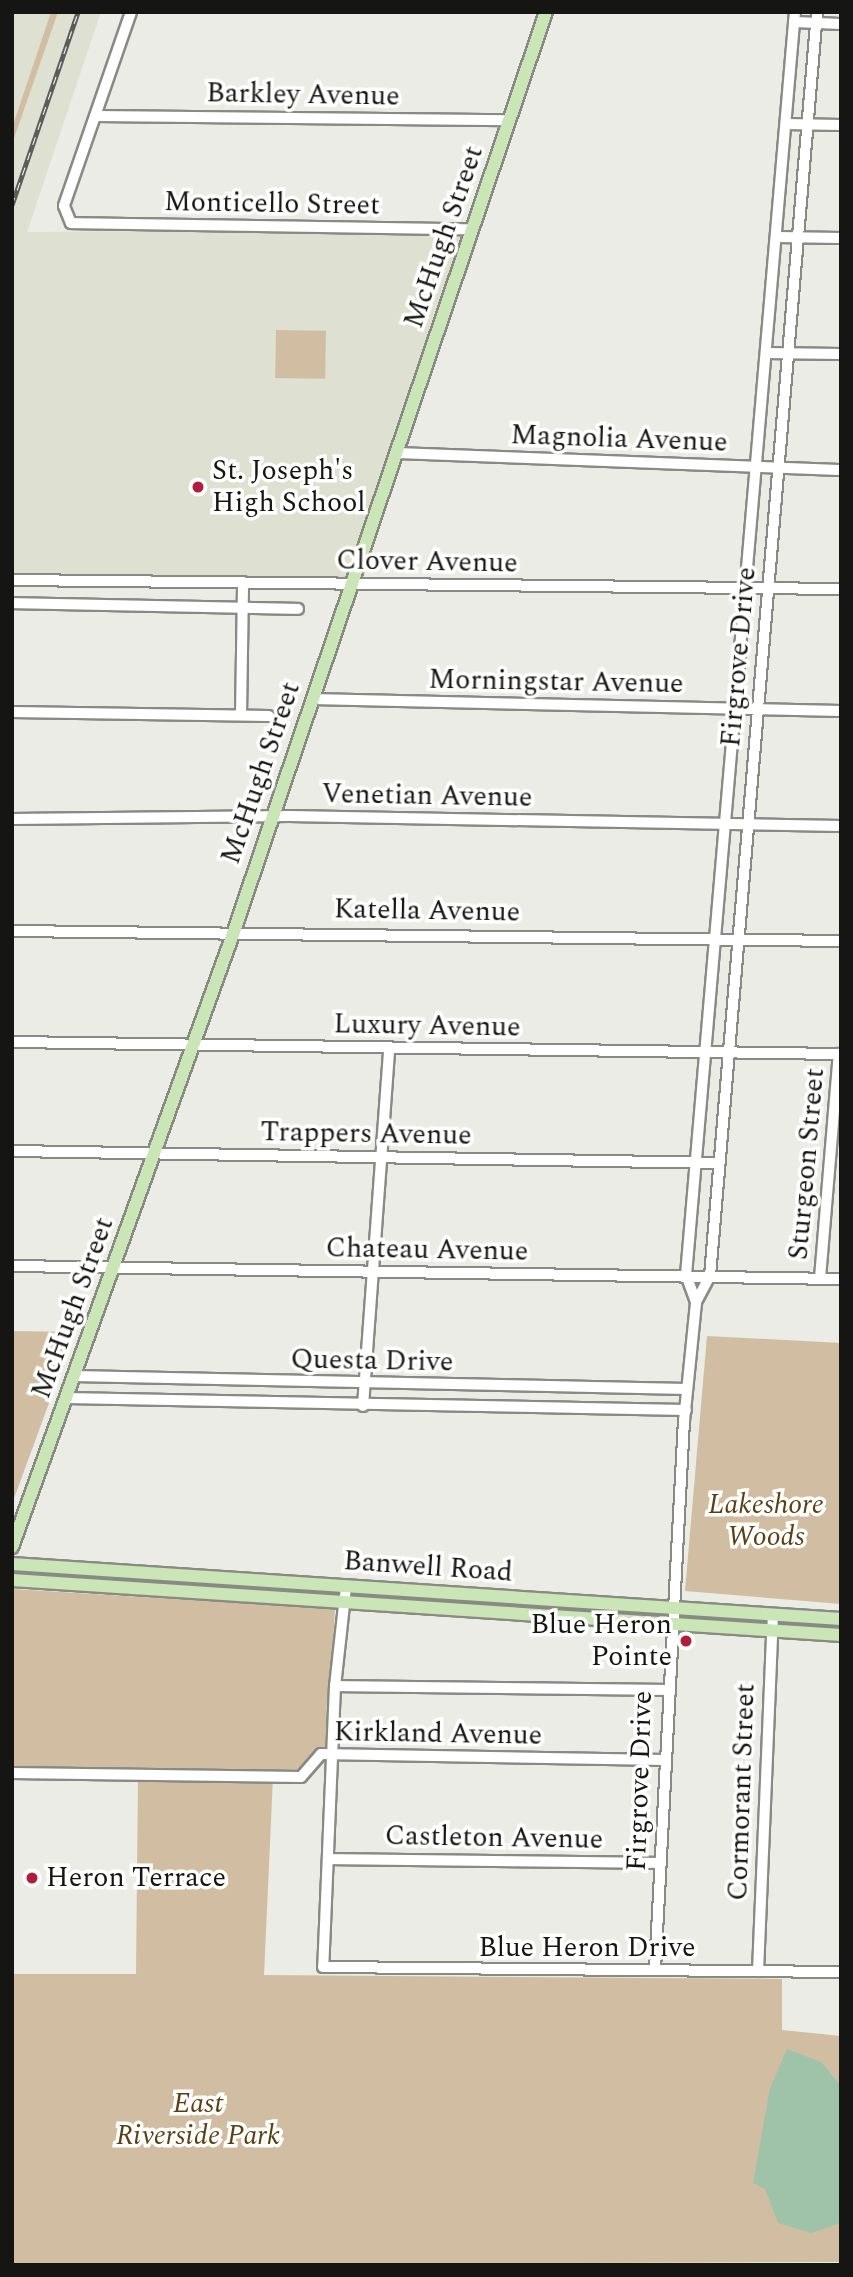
<!DOCTYPE html>
<style>
body{margin:0}
#map{position:relative;width:853px;height:2277px;overflow:hidden;background:#ebece5;font-family:Spectral,serif}
div>[style]{position:absolute}
.built>*{inset:0;background:#dee0d2}
.green>*{inset:0;background:#d1bda2;transform-origin:0 0}
.water>*{inset:0;background:#9fc3a8}
.roads{filter:drop-shadow(2px 0 #898a84) drop-shadow(-2px 0 #898a84) drop-shadow(0 2px #898a84) drop-shadow(0 -2px #898a84)}
.minor>*{height:10px;margin:-5px;padding:0 5px;transform-origin:5px;border-radius:5px;background:#fff}
.major>*{height:12px;margin:-6px;padding:0 6px;transform-origin:6px;border-radius:6px;background:#cae5b6}
.rail>*{height:5px;margin-top:-2.5px;transform-origin:0;background:repeating-linear-gradient(90deg,#fffffe 0 8px,#5c5d58 0 16px);box-sizing:border-box;border-block:2px solid #5c5d58}
.dots>*{width:19px;height:19px;translate:-50% -50%;box-sizing:border-box;border:4px solid #fffffe;border-radius:50%}
span{translate:-50% -50%;white-space:nowrap;text-align:center;line-height:1.15;-webkit-text-stroke:7px #fffffe;paint-order:stroke}
.street-label{font-size:28px;color:#151613}
.poi-label{font-size:28px;color:#151613}
.left{translate:0 -50%;text-align:left}
.right{translate:-100% -50%;text-align:right}
.park-label{font-size:28px;color:#5a3f15;font-style:italic}
.frame{position:absolute;inset:0;border:14px solid #151613;pointer-events:none}
</style>
<div id="map">
<div class="built">
<i style="clip-path:polygon(12px 12px,101px 12px,27px 232px,473px 229px,351px 583px,12px 579px)"></i>
</div>
<div class="green">
<i style="clip-path:polygon(51px 12px,58px 12px,12px 144px,12px 128px)"></i>
<i style="left:276px;top:330px;width:50px;height:48px;rotate:1deg"></i>
<i style="clip-path:polygon(12px 1331px,75px 1332px,12px 1504px)"></i>
<i style="clip-path:polygon(707px 1336px,841px 1343px,841px 1604px,685px 1591px)"></i>
<i style="clip-path:polygon(12px 1589px,335px 1609px,326px 1755px,301px 1777px,273px 1777px,264px 1975px,782px 1979px,782px 2030px,841px 2036px,841px 2262px,12px 2265px,12px 1974px,136px 1974px,138px 1775px,12px 1773px)"></i>
</div>
<div class="water">
<i style="clip-path:polygon(787px 2049px,821px 2062px,841px 2086px,841px 2223px,811px 2233px,778px 2223px,765px 2189px,753px 2183px,770px 2088px)"></i>
</div>
<div class="roads">
<div class="minor">
<i style="left:131px;top:12px;width:205px;rotate:109.1deg"></i>
<i style="left:64px;top:206px;width:18px;rotate:68deg"></i>
<i style="left:71px;top:223px;width:402px;rotate:0.9deg"></i>
<i style="left:794px;top:22px;width:47px;rotate:2.4deg"></i>
<i style="left:96px;top:116px;width:414px;rotate:0.6deg"></i>
<i style="left:786px;top:124px;width:55px;rotate:1deg"></i>
<i style="left:777px;top:237px;width:64px;rotate:0.9deg"></i>
<i style="left:766px;top:353px;width:75px;rotate:0.8deg"></i>
<i style="left:396px;top:453px;width:445px;rotate:2.2deg"></i>
<i style="left:12px;top:580px;width:829px;rotate:0.62deg"></i>
<i style="left:12px;top:603px;width:286px;rotate:1.2deg"></i>
<i style="left:312px;top:699px;width:529px;rotate:1.3deg"></i>
<i style="left:12px;top:712px;width:257px;rotate:0.9deg"></i>
<i style="left:241px;top:715px;width:133px;rotate:-89.1deg"></i>
<i style="left:12px;top:819px;width:277px;rotate:-0.6deg"></i>
<i style="left:289px;top:816px;width:552px;rotate:1.04deg"></i>
<i style="left:12px;top:931px;width:829px;rotate:0.69deg"></i>
<i style="left:12px;top:1042px;width:829px;rotate:0.83deg"></i>
<i style="left:12px;top:1151px;width:706px;rotate:0.97deg"></i>
<i style="left:12px;top:1266px;width:829px;rotate:0.9deg"></i>
<i style="left:820px;top:1278px;width:225px;rotate:-85.2deg"></i>
<i style="left:696px;top:1302px;width:29px;rotate:-110deg"></i>
<i style="left:686px;top:1275px;width:1268px;rotate:-85.07deg"></i>
<i style="left:74px;top:1376px;width:613px;rotate:1.21deg"></i>
<i style="left:66px;top:1398px;width:620px;rotate:1.11deg"></i>
<i style="left:363px;top:1406px;width:358px;rotate:-85.8deg"></i>
<i style="left:346px;top:1587px;width:100px;rotate:96.3deg"></i>
<i style="left:335px;top:1686px;width:281px;rotate:92.4deg"></i>
<i style="left:323px;top:1967px;width:518px;rotate:0.55deg"></i>
<i style="left:335px;top:1686px;width:331px;rotate:0.7deg"></i>
<i style="left:12px;top:1773px;width:289px;rotate:0.8deg"></i>
<i style="left:301px;top:1777px;width:30px;rotate:-49deg"></i>
<i style="left:321px;top:1754px;width:343px;rotate:1deg"></i>
<i style="left:328px;top:1859px;width:332px;rotate:0.7deg"></i>
<i style="left:655px;top:1970px;width:550px;rotate:-86.98deg"></i>
<i style="left:684px;top:1421px;width:120px;rotate:-84.2deg"></i>
<i style="left:696px;top:1302px;width:30px;rotate:-62deg"></i>
<i style="left:710px;top:1276px;width:1269px;rotate:-85.16deg"></i>
<i style="left:758px;top:1971px;width:356px;rotate:-87.6deg"></i>
</div>
<div class="major">
<i style="left:12px;top:1547px;width:652px;rotate:-70.17deg"></i>
<i style="left:233px;top:934px;width:974px;rotate:-71.25deg"></i>
<i style="left:12px;top:1564px;width:831px;rotate:3.8deg"></i>
<i style="left:12px;top:1580px;width:831px;rotate:3.8deg"></i>
</div>
</div>
<div class="rail">
<i style="left:12px;top:205px;width:204px;rotate:-71.1deg"></i>
</div>
<div class="dots">
<i style="left:198px;top:487px;background:#b11d3d"></i>
<i style="left:686px;top:1641px;background:#b11d3d"></i>
<i style="left:32px;top:1878px;background:#b11d3d"></i>
</div>
<div class="street-label">
<span style="left:303px;top:95px;rotate:1deg">Barkley Avenue</span>
<span style="left:272px;top:204px;rotate:1deg">Monticello Street</span>
<span style="left:444px;top:237px;rotate:-71deg">McHugh Street</span>
<span style="left:619px;top:439px;rotate:2deg">Magnolia Avenue</span>
<span style="left:427px;top:562px;rotate:1deg">Clover Avenue</span>
<span style="left:739px;top:657px;rotate:-85deg">Firgrove Drive</span>
<span style="left:556px;top:682px;rotate:1deg">Morningstar Avenue</span>
<span style="left:261px;top:773px;rotate:-71deg">McHugh Street</span>
<span style="left:427px;top:796px;rotate:1deg">Venetian Avenue</span>
<span style="left:427px;top:911px;rotate:1deg">Katella Avenue</span>
<span style="left:427px;top:1026px;rotate:1deg">Luxury Avenue</span>
<span style="left:366px;top:1134px;rotate:1deg">Trappers Avenue</span>
<span style="left:807px;top:1164px;rotate:-85deg">Sturgeon Street</span>
<span style="left:427px;top:1250px;rotate:1deg">Chateau Avenue</span>
<span style="left:73px;top:1308px;rotate:-70deg">McHugh Street</span>
<span style="left:372px;top:1361px;rotate:1deg">Questa Drive</span>
<span style="left:428px;top:1567px;rotate:4deg">Banwell Road</span>
<span style="left:438px;top:1734px;rotate:1deg">Kirkland Avenue</span>
<span style="left:640px;top:1781px;rotate:-88deg">Firgrove Drive</span>
<span style="left:742px;top:1792px;rotate:-88deg">Cormorant Street</span>
<span style="left:494px;top:1838px;rotate:1deg">Castleton Avenue</span>
<span style="left:587px;top:1948px">Blue Heron Drive</span>
</div>
<div class="poi-label">
<span class="left" style="left:212px;top:487px">St. Joseph's<br>High School</span>
<span class="right" style="left:672px;top:1641px">Blue Heron<br>Pointe</span>
<span class="left" style="left:46px;top:1878px">Heron Terrace</span>
</div>
<div class="park-label">
<span style="left:766px;top:1521px">Lakeshore<br>Woods</span>
<span style="left:198px;top:2120px">East<br>Riverside Park</span>
</div>
<div class="frame"></div>
</div>
